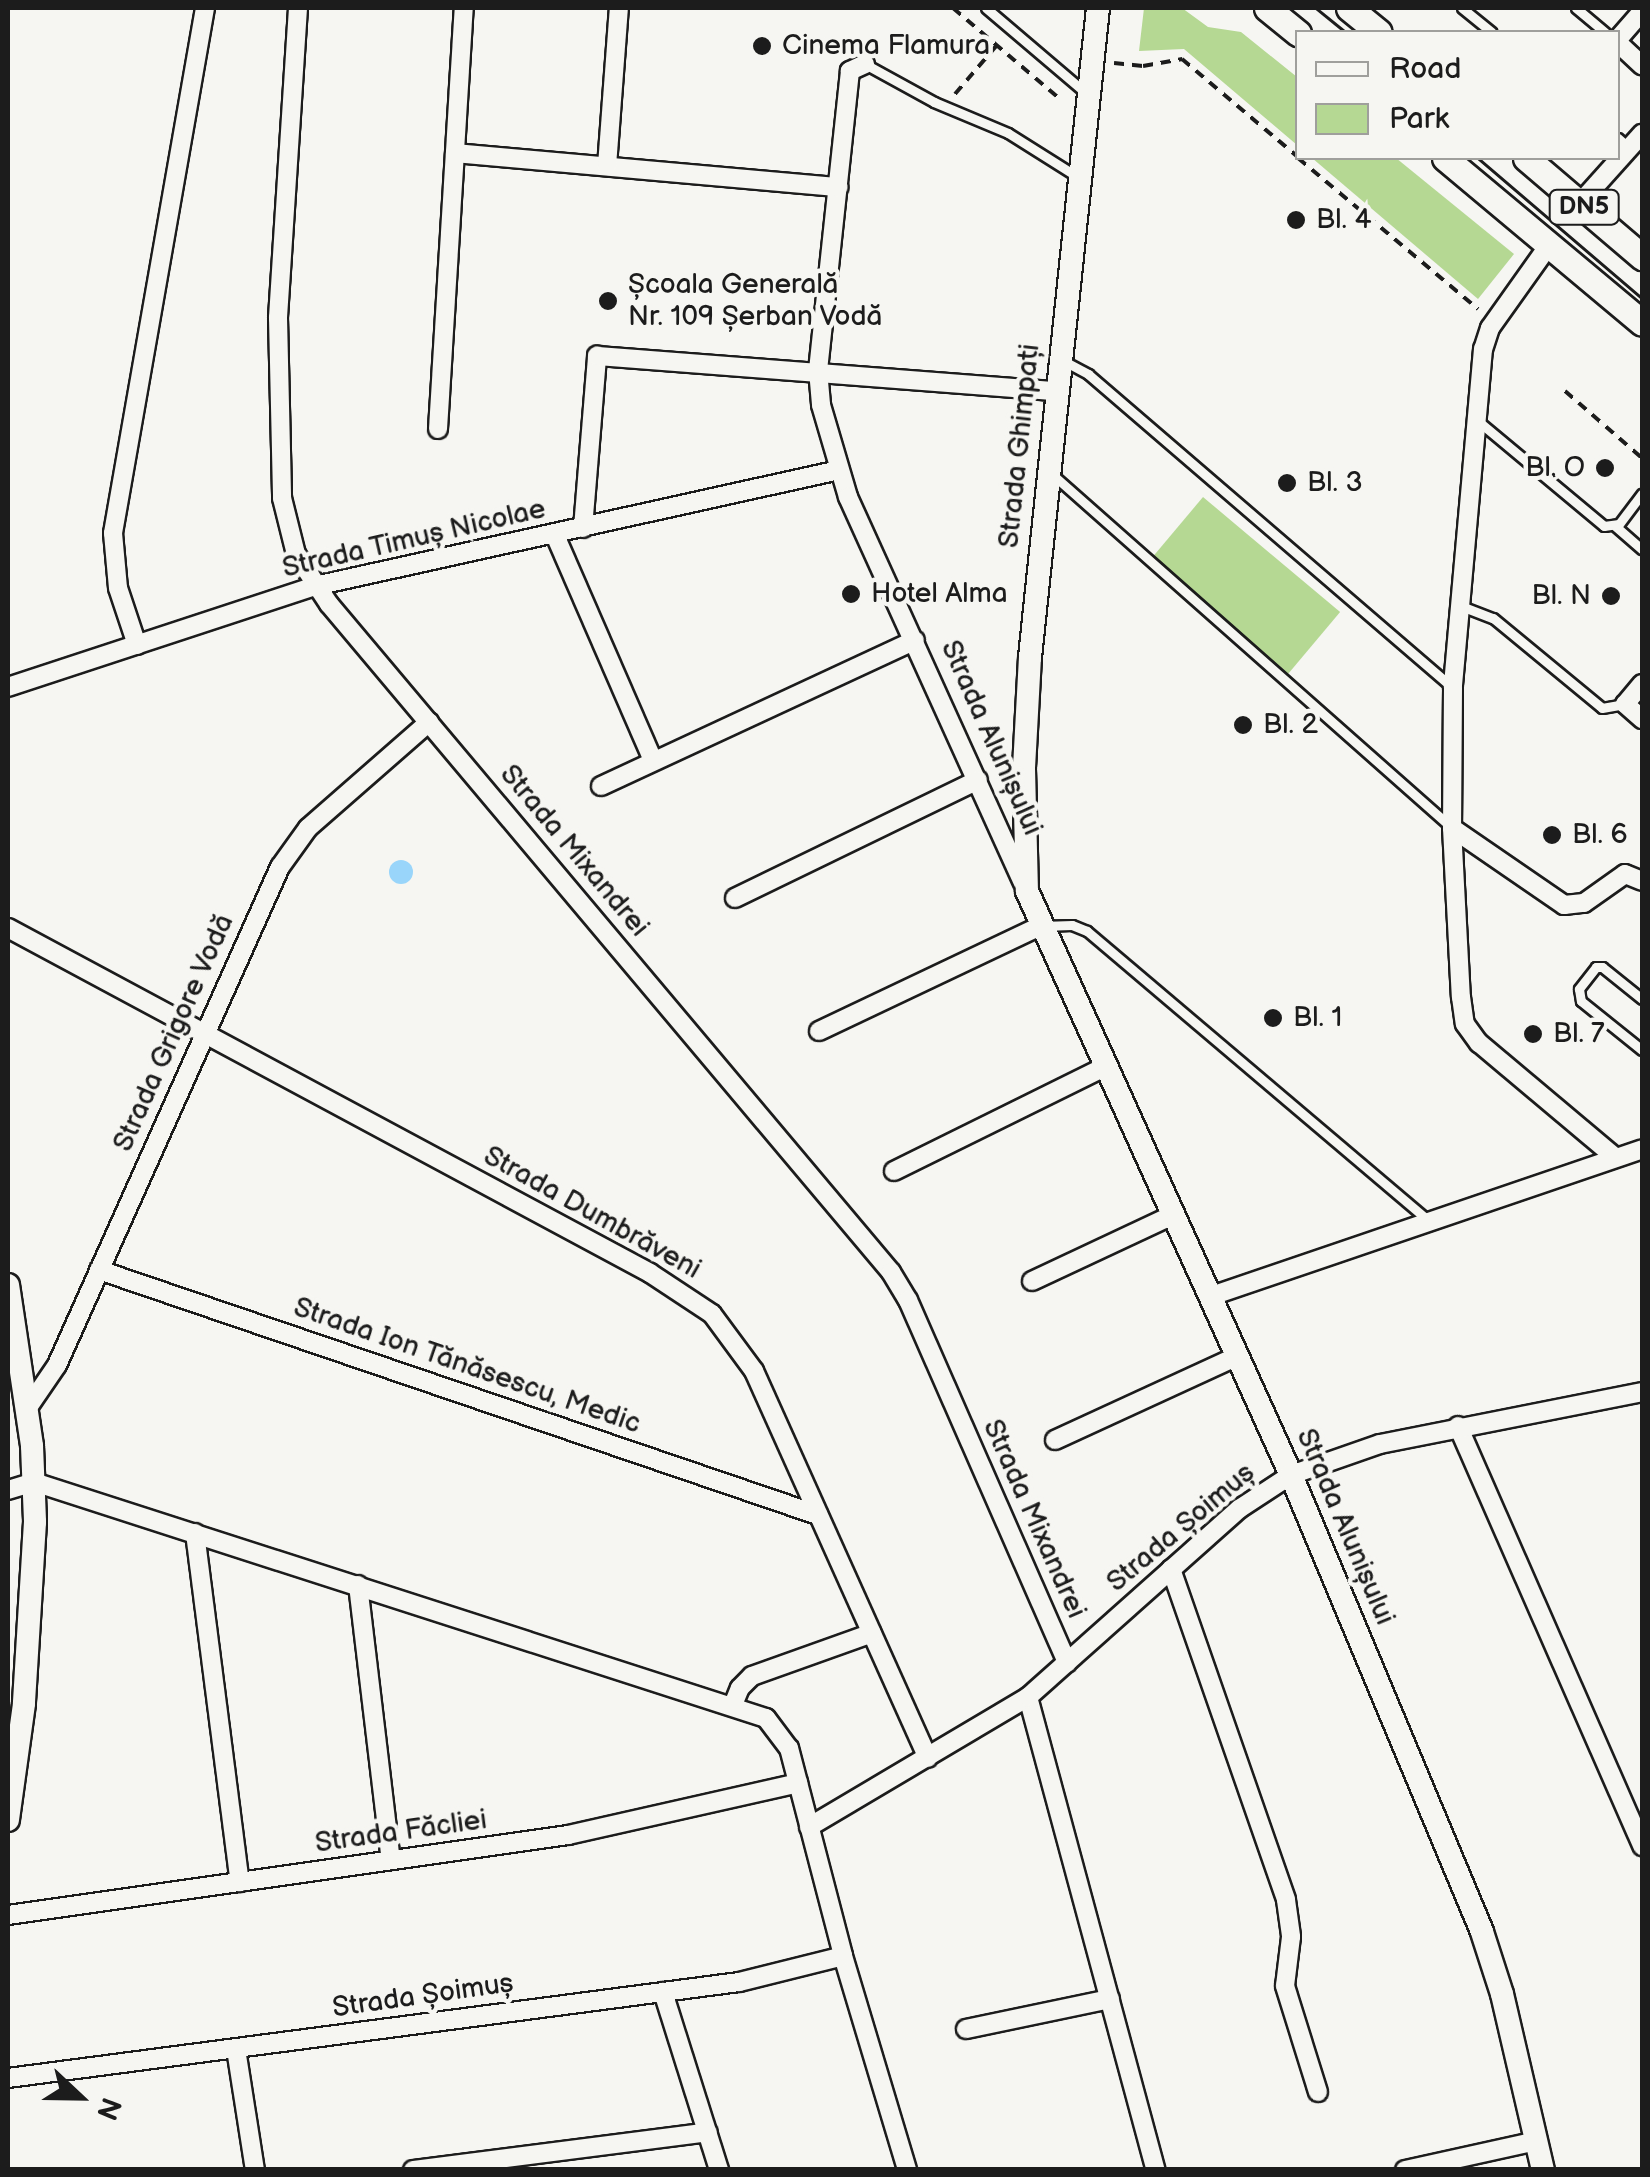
<!DOCTYPE html>
<meta charset="utf-8">
<style>
body{margin:0}
#map{position:relative;width:1650px;height:2177px;overflow:hidden;background:#f6f6f2;font-family:"Balsamiq Sans",sans-serif}
div>[style]{position:absolute}
.green>*{inset:0;background:#b5d893;transform-origin:0 0}
.water>*{inset:0;background:#99d5fa}
.round{border-radius:50%}
.path>*{height:4px;margin-top:-2px;transform-origin:0;background:repeating-linear-gradient(90deg,#1c1c1c 0 10px,transparent 0 18px)}
.roads{filter:drop-shadow(2px 0 #1c1c1c) drop-shadow(-2px 0 #1c1c1c) drop-shadow(0 2px #1c1c1c) drop-shadow(0 -2px #1c1c1c)}
.lane>*{height:9px;margin:-4.5px;padding:0 4.5px;transform-origin:4.5px;border-radius:4.5px;background:#f6f6f2}
.street>*{height:18px;margin:-9px;padding:0 9px;transform-origin:9px;border-radius:9px;background:#f6f6f2}
.secondary>*{height:22px;margin:-11px;padding:0 11px;transform-origin:11px;border-radius:11px;background:#f6f6f2}
.primary>*{height:25px;margin:-12.5px;padding:0 12.5px;transform-origin:12.5px;border-radius:12.5px;background:#f6f6f2}
.tram>*{height:2.5px;margin:-1.25px;padding:0 1.25px;transform-origin:1.25px;border-radius:1.25px;background:#1c1c1c}
.dots>*{width:28px;height:28px;translate:-50% -50%;box-sizing:border-box;border:5px solid #f6f6f2;border-radius:50%}
span{translate:-50% -50%;white-space:nowrap;text-align:center;line-height:1.15;-webkit-text-stroke:9px #f6f6f2;paint-order:stroke}
.shield-label span{padding:2px 8px;background:#f6f6f2;border:2px solid;border-radius:8px;-webkit-text-stroke-width:0}
.shield-label{font-size:25px;color:#1c1c1c;font-weight:700}
.poi-label{font-size:28px;color:#1c1c1c}
.left{translate:0 -50%;text-align:left}
.right{translate:-100% -50%;text-align:right}
.street-label{font-size:28px;color:#1c1c1c}
.frame{position:absolute;inset:0;border:10px solid #1c1c1c;pointer-events:none}
.legend{position:absolute;left:1295px;top:30px;width:325px;height:130px;box-sizing:border-box;background:#f6f6f2;border:2px solid #9f9f9c;margin:0;padding:12px 18px;list-style:none;font-size:30px;color:#1c1c1c}
.legend li{display:flex;align-items:center;gap:20px;height:50px}
.legend b{width:50px;border:2px solid #9f9f9c}
.north{position:absolute;left:30px;top:2047px;width:100px;height:100px;-webkit-text-stroke:8px #f6f6f2;paint-order:stroke;rotate:112deg;font-size:28px;font-weight:700;line-height:40px;text-align:center;color:#1c1c1c}
.north::after{content:'';display:block;margin:auto;width:35px;height:45px;background:#1c1c1c;clip-path:polygon(50% 0,100% 100%,50% 72%,0 100%)}
</style>
<div id="map">
<div class="green">
<i style="clip-path:polygon(1144px 8px,1182px 8px,1208px 27px,1241px 32px,1297px 77px,1297px 145px,1184px 49px,1139px 51px)"></i>
<i style="clip-path:polygon(1312px 158px,1396px 158px,1514px 254px,1478px 299px)"></i>
<i style="left:1203px;top:497px;width:179px;height:82px;rotate:40deg"></i>
</div>
<div class="water">
<i class="round" style="left:389px;top:860px;width:24px;height:24px"></i>
</div>
<div class="path">
<i style="left:953px;top:8px;width:142px;rotate:40.4deg"></i>
<i style="left:1114px;top:63px;width:29px;rotate:6deg"></i>
<i style="left:1143px;top:66px;width:40px;rotate:-10deg"></i>
<i style="left:1182px;top:59px;width:152px;rotate:40.2deg"></i>
<i style="left:955px;top:94px;width:65px;rotate:-49.4deg"></i>
<i style="left:1298px;top:158px;width:235px;rotate:40deg"></i>
<i style="left:1565px;top:391px;width:102px;rotate:41deg"></i>
</div>
<div class="roads">
<div class="lane">
<i style="left:986px;top:8px;width:131px;rotate:40.4deg"></i>
<i style="left:1462px;top:8px;width:38px;rotate:39deg"></i>
<i style="left:1576px;top:8px;width:38px;rotate:40deg"></i>
<i style="left:865px;top:64px;width:79px;rotate:28.8deg"></i>
<i style="left:934px;top:102px;width:80px;rotate:22.7deg"></i>
<i style="left:1008px;top:133px;width:83px;rotate:32.2deg"></i>
<i style="left:1618px;top:138px;width:15px;rotate:42deg"></i>
<i style="left:1062px;top:360px;width:30px;rotate:28deg"></i>
<i style="left:1088px;top:374px;width:480px;rotate:40.7deg"></i>
<i style="left:1478px;top:421px;width:164px;rotate:39.8deg"></i>
<i style="left:1604px;top:526px;width:15px;rotate:-8deg"></i>
<i style="left:1619px;top:524px;width:38px;rotate:-53deg"></i>
<i style="left:1053px;top:475px;width:530px;rotate:41.48deg"></i>
<i style="left:1614px;top:525px;width:37px;rotate:41deg"></i>
<i style="left:1461px;top:606px;width:34px;rotate:21deg"></i>
<i style="left:1493px;top:618px;width:141px;rotate:39.5deg"></i>
<i style="left:1602px;top:708px;width:23px;rotate:-10deg"></i>
<i style="left:1042px;top:926px;width:30px;rotate:-2deg"></i>
<i style="left:1072px;top:925px;width:16px;rotate:22deg"></i>
<i style="left:1087px;top:931px;width:448px;rotate:40.3deg"></i>
<i style="left:1642px;top:999px;width:51px;rotate:-141.3deg"></i>
<i style="left:1602px;top:967px;width:6px;rotate:180deg"></i>
<i style="left:1596px;top:967px;width:28px;rotate:128deg"></i>
<i style="left:1579px;top:989px;width:12px;rotate:81deg"></i>
<i style="left:1581px;top:1001px;width:78px;rotate:38.8deg"></i>
</div>
<div class="street">
<i style="left:298px;top:8px;width:311px;rotate:93.7deg"></i>
<i style="left:278px;top:318px;width:180px;rotate:88.7deg"></i>
<i style="left:282px;top:498px;width:58px;rotate:76deg"></i>
<i style="left:296px;top:554px;width:60px;rotate:56.6deg"></i>
<i style="left:329px;top:604px;width:873px;rotate:49.93deg"></i>
<i style="left:891px;top:1272px;width:33px;rotate:59deg"></i>
<i style="left:908px;top:1300px;width:396px;rotate:66.3deg"></i>
<i style="left:1618px;top:39px;width:37px;rotate:-49deg"></i>
<i style="left:1618px;top:43px;width:33px;rotate:43deg"></i>
<i style="left:865px;top:64px;width:17px;rotate:155deg"></i>
<i style="left:850px;top:71px;width:301px;rotate:96.1deg"></i>
<i style="left:818px;top:370px;width:35px;rotate:85deg"></i>
<i style="left:821px;top:405px;width:96px;rotate:73.6deg"></i>
<i style="left:848px;top:497px;width:423px;rotate:65.6deg"></i>
<i style="left:455px;top:153px;width:385px;rotate:5.1deg"></i>
<i style="left:607px;top:166px;width:158px;rotate:-85.7deg"></i>
<i style="left:1580px;top:203px;width:93px;rotate:-48.1deg"></i>
<i style="left:1549px;top:245px;width:102px;rotate:125.4deg"></i>
<i style="left:1490px;top:328px;width:22px;rotate:108deg"></i>
<i style="left:1483px;top:349px;width:340px;rotate:95.1deg"></i>
<i style="left:1453px;top:688px;width:140px;rotate:90.4deg"></i>
<i style="left:1452px;top:828px;width:169px;rotate:87deg"></i>
<i style="left:1461px;top:997px;width:27px;rotate:82deg"></i>
<i style="left:1465px;top:1024px;width:24px;rotate:54deg"></i>
<i style="left:1479px;top:1043px;width:177px;rotate:40deg"></i>
<i style="left:438px;top:429px;width:422px;rotate:-86.5deg"></i>
<i style="left:583px;top:528px;width:173px;rotate:-85.3deg"></i>
<i style="left:597px;top:356px;width:461px;rotate:4.4deg"></i>
<i style="left:555px;top:535px;width:245px;rotate:66.5deg"></i>
<i style="left:137px;top:645px;width:60px;rotate:-108.4deg"></i>
<i style="left:118px;top:588px;width:55px;rotate:-95.2deg"></i>
<i style="left:113px;top:533px;width:533px;rotate:-80.06deg"></i>
<i style="left:1642px;top:684px;width:26px;rotate:130deg"></i>
<i style="left:1625px;top:704px;width:23px;rotate:41deg"></i>
<i style="left:8px;top:687px;width:323px;rotate:-18.2deg"></i>
<i style="left:315px;top:586px;width:537px;rotate:-12.48deg"></i>
<i style="left:601px;top:786px;width:346px;rotate:-24.9deg"></i>
<i style="left:1452px;top:828px;width:136px;rotate:34.5deg"></i>
<i style="left:1564px;top:905px;width:20px;rotate:-6deg"></i>
<i style="left:1584px;top:903px;width:50px;rotate:-35.3deg"></i>
<i style="left:1625px;top:874px;width:18px;rotate:22deg"></i>
<i style="left:735px;top:898px;width:270px;rotate:-25.9deg"></i>
<i style="left:8px;top:928px;width:729px;rotate:28.25deg"></i>
<i style="left:650px;top:1273px;width:74px;rotate:33.5deg"></i>
<i style="left:712px;top:1314px;width:71px;rotate:53.6deg"></i>
<i style="left:754px;top:1371px;width:424px;rotate:65.8deg"></i>
<i style="left:819px;top:1031px;width:245px;rotate:-25.4deg"></i>
<i style="left:894px;top:1171px;width:234px;rotate:-26.3deg"></i>
<i style="left:99px;top:1270px;width:760px;rotate:18.82deg"></i>
<i style="left:1032px;top:1281px;width:156px;rotate:-25.1deg"></i>
<i style="left:1211px;top:1296px;width:455px;rotate:-18.8deg"></i>
<i style="left:27px;top:1409px;width:53px;rotate:-55.7deg"></i>
<i style="left:57px;top:1365px;width:546px;rotate:-65.88deg"></i>
<i style="left:280px;top:867px;width:48px;rotate:-54.3deg"></i>
<i style="left:308px;top:828px;width:161px;rotate:-41.2deg"></i>
<i style="left:1458px;top:1426px;width:459px;rotate:66.3deg"></i>
<i style="left:1055px;top:1440px;width:201px;rotate:-24.7deg"></i>
<i style="left:8px;top:1490px;width:27px;rotate:-17deg"></i>
<i style="left:34px;top:1482px;width:769px;rotate:17.87deg"></i>
<i style="left:766px;top:1718px;width:38px;rotate:53deg"></i>
<i style="left:789px;top:1748px;width:215px;rotate:75.4deg"></i>
<i style="left:843px;top:1956px;width:223px;rotate:73.3deg"></i>
<i style="left:195px;top:1533px;width:352px;rotate:82.7deg"></i>
<i style="left:1171px;top:1569px;width:350px;rotate:70.8deg"></i>
<i style="left:1286px;top:1900px;width:37px;rotate:82deg"></i>
<i style="left:1291px;top:1937px;width:49px;rotate:97deg"></i>
<i style="left:1285px;top:1986px;width:111px;rotate:72.7deg"></i>
<i style="left:358px;top:1585px;width:277px;rotate:83.2deg"></i>
<i style="left:1028px;top:1697px;width:490px;rotate:74.9deg"></i>
<i style="left:733px;top:1705px;width:18px;rotate:-68deg"></i>
<i style="left:740px;top:1688px;width:17px;rotate:-45deg"></i>
<i style="left:752px;top:1676px;width:127px;rotate:-19.7deg"></i>
<i style="left:809px;top:1827px;width:255px;rotate:-30.7deg"></i>
<i style="left:1028px;top:1697px;width:283px;rotate:-41.7deg"></i>
<i style="left:1239px;top:1509px;width:62px;rotate:-33.2deg"></i>
<i style="left:1291px;top:1475px;width:94px;rotate:-19.2deg"></i>
<i style="left:1380px;top:1444px;width:267px;rotate:-11.2deg"></i>
<i style="left:8px;top:1915px;width:566px;rotate:-8.13deg"></i>
<i style="left:568px;top:1835px;width:236px;rotate:-12.7deg"></i>
<i style="left:663px;top:1992px;width:187px;rotate:72.5deg"></i>
<i style="left:966px;top:2029px;width:147px;rotate:-11.8deg"></i>
<i style="left:236px;top:2049px;width:122px;rotate:81.1deg"></i>
<i style="left:8px;top:2078px;width:737px;rotate:-7.48deg"></i>
<i style="left:739px;top:1982px;width:107px;rotate:-14deg"></i>
<i style="left:413px;top:2170px;width:297px;rotate:-7.3deg"></i>
<i style="left:1405px;top:2170px;width:135px;rotate:-12.4deg"></i>
</div>
<div class="secondary">
<i style="left:1098px;top:8px;width:653px;rotate:95.98deg"></i>
<i style="left:1030px;top:657px;width:112px;rotate:93.1deg"></i>
<i style="left:1024px;top:769px;width:122px;rotate:88.6deg"></i>
<i style="left:1027px;top:891px;width:641px;rotate:65.67deg"></i>
<i style="left:1291px;top:1475px;width:495px;rotate:67.3deg"></i>
<i style="left:1482px;top:1932px;width:65px;rotate:72.1deg"></i>
<i style="left:1502px;top:1994px;width:181px;rotate:76.9deg"></i>
<i style="left:8px;top:1285px;width:163px;rotate:81.5deg"></i>
<i style="left:32px;top:1446px;width:76px;rotate:87.7deg"></i>
<i style="left:35px;top:1522px;width:182px;rotate:93.5deg"></i>
<i style="left:24px;top:1704px;width:117px;rotate:97.9deg"></i>
</div>
<div class="primary">
<i style="left:1267px;top:8px;width:40px;rotate:39deg"></i>
<i style="left:1349px;top:8px;width:38px;rotate:39deg"></i>
<i style="left:1445px;top:158px;width:257px;rotate:39.9deg"></i>
<i style="left:1526px;top:158px;width:153px;rotate:40.5deg"></i>
</div>
</div>
<div class="tram">
<i style="left:1316px;top:8px;width:38px;rotate:39deg"></i>
<i style="left:1478px;top:158px;width:216px;rotate:40.5deg"></i>
</div>
<div class="dots">
<i style="left:762px;top:46px;background:#1c1c1c"></i>
<i style="left:1296px;top:220px;background:#1c1c1c"></i>
<i style="left:608px;top:301px;background:#1c1c1c"></i>
<i style="left:1605px;top:468px;background:#1c1c1c"></i>
<i style="left:1287px;top:483px;background:#1c1c1c"></i>
<i style="left:851px;top:594px;background:#1c1c1c"></i>
<i style="left:1611px;top:596px;background:#1c1c1c"></i>
<i style="left:1243px;top:725px;background:#1c1c1c"></i>
<i style="left:1552px;top:835px;background:#1c1c1c"></i>
<i style="left:1273px;top:1018px;background:#1c1c1c"></i>
<i style="left:1533px;top:1034px;background:#1c1c1c"></i>
</div>
<div class="shield-label">
<span style="left:1584px;top:207px">DN5</span>
</div>
<div class="poi-label">
<span class="left" style="left:782px;top:46px">Cinema Flamura</span>
<span class="left" style="left:1316px;top:220px">Bl. 4</span>
<span class="left" style="left:628px;top:301px">Școala Generală<br>Nr. 109 Șerban Vodă</span>
<span class="right" style="left:1585px;top:468px">Bl. O</span>
<span class="left" style="left:1307px;top:483px">Bl. 3</span>
<span class="left" style="left:871px;top:594px">Hotel Alma</span>
<span class="right" style="left:1591px;top:596px">Bl. N</span>
<span class="left" style="left:1263px;top:725px">Bl. 2</span>
<span class="left" style="left:1572px;top:835px">Bl. 6</span>
<span class="left" style="left:1293px;top:1018px">Bl. 1</span>
<span class="left" style="left:1553px;top:1034px">Bl. 7</span>
</div>
<div class="street-label">
<span style="left:1020px;top:446px;rotate:-84deg">Strada Ghimpați</span>
<span style="left:414px;top:539px;rotate:-13deg">Strada Timuș Nicolae</span>
<span style="left:991px;top:738px;rotate:66deg">Strada Alunișului</span>
<span style="left:574px;top:851px;rotate:50deg">Strada Mixandrei</span>
<span style="left:174px;top:1033px;rotate:-66deg">Strada Grigore Vodă</span>
<span style="left:592px;top:1213px;rotate:29deg">Strada Dumbrăveni</span>
<span style="left:467px;top:1366px;rotate:19deg">Strada Ion Tănăsescu, Medic</span>
<span style="left:1034px;top:1519px;rotate:66deg">Strada Mixandrei</span>
<span style="left:1345px;top:1527px;rotate:67deg">Strada Alunișului</span>
<span style="left:1181px;top:1528px;rotate:-40deg">Strada Șoimuș</span>
<span style="left:401px;top:1832px;rotate:-8deg">Strada Făcliei</span>
<span style="left:423px;top:1996px;rotate:-8deg">Strada Șoimuș</span>
</div>
<div class="frame"></div>
<ul class="legend">
<li><b style="height:12px;background:#f6f6f2"></b>Road</li>
<li><b style="height:28px;background:#b5d893"></b>Park</li>
</ul>
<div class="north">N</div>
</div>
